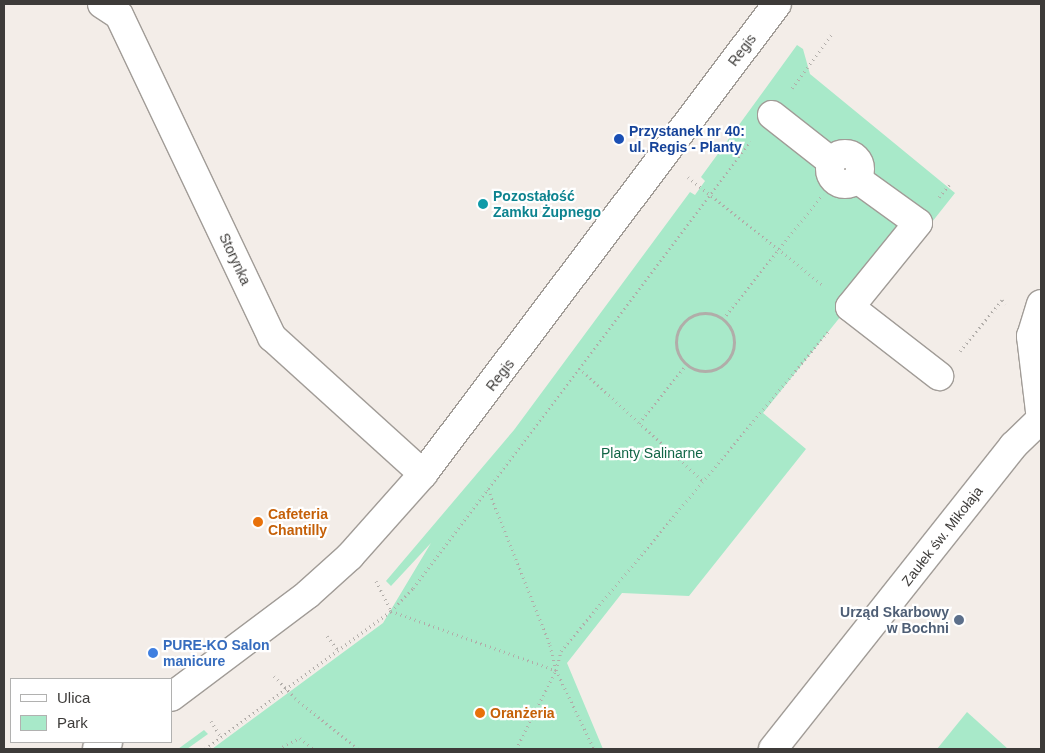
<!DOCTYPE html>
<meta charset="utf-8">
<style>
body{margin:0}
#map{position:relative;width:1045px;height:753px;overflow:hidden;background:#f3ede8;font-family:Arial,sans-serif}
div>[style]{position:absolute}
.green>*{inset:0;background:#a8e9c9}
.path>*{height:3px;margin-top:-1.5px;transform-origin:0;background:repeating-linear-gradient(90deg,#b1ada9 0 1px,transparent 0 5px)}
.path>.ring{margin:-1.5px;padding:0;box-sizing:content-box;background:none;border:3px solid #b1ada9;border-radius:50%}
.roads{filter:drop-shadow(1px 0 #a19c97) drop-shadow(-1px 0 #a19c97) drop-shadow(0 1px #a19c97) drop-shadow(0 -1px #a19c97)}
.street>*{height:28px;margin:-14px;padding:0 14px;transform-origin:14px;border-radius:14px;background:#fff}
.street>.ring{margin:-14px;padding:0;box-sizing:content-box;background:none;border:28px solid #fff;border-radius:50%}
.secondary>*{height:28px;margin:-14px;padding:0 14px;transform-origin:14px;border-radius:14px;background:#fff}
.dots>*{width:14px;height:14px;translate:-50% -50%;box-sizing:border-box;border:2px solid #fff;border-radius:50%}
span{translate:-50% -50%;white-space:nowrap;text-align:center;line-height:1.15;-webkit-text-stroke:4.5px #fff;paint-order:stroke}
.street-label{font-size:14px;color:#3d3b39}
.transit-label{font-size:14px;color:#164399;font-weight:700}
.left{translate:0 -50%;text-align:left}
.culture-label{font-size:14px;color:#0d838f;font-weight:700}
.park-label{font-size:14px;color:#116546}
.food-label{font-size:14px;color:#c56008;font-weight:700}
.service-label{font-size:14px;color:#4e5e75;font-weight:700}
.right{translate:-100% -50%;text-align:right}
.shop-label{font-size:14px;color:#366cbe;font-weight:700}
.frame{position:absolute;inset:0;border:5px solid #3d3b39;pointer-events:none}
.legend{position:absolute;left:10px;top:678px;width:162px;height:65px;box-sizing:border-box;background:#fff;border:1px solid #b1b1b0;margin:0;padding:6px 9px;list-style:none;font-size:15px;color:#3d3b39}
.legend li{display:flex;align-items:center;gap:10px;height:25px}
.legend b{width:25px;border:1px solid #b1b1b0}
</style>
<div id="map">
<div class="green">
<i style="clip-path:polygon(797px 45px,803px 49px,810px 74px,955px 193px,867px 304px,845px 311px,763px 413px,806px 449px,689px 596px,622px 593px,567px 663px,603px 749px,212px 749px,383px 623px,431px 543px,391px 586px,386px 581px,514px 430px,690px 192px,695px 195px,705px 181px,701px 177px)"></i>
<i style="clip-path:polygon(967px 712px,1008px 749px,937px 749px)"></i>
<i style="clip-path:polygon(204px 730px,208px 734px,187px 749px,178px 749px)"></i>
</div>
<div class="path">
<i style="left:792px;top:88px;width:66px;rotate:-53.7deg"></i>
<i style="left:688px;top:177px;width:173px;rotate:38.7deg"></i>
<i style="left:939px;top:197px;width:16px;rotate:-50deg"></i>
<i class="ring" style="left:676px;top:313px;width:55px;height:55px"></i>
<i style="left:723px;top:319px;width:160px;rotate:-51.3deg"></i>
<i style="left:960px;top:351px;width:66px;rotate:-50.5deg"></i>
<i style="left:1002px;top:300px;width:5px;rotate:53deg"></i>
<i style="left:579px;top:368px;width:168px;rotate:42.3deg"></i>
<i style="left:639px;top:423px;width:76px;rotate:-50.9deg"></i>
<i style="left:488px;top:489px;width:168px;rotate:68.3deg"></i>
<i style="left:550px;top:645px;width:26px;rotate:77deg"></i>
<i style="left:376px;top:581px;width:33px;rotate:63deg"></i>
<i style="left:391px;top:611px;width:174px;rotate:19.8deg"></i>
<i style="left:327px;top:636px;width:18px;rotate:52deg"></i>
<i style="left:556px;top:670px;width:20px;rotate:-75deg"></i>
<i style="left:561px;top:651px;width:417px;rotate:-50.1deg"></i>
<i style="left:274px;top:676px;width:30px;rotate:46deg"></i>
<i style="left:295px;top:698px;width:81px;rotate:39deg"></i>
<i style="left:211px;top:721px;width:19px;rotate:58deg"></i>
<i style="left:205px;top:749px;width:232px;rotate:-36.6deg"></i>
<i style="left:391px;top:611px;width:32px;rotate:-46deg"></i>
<i style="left:413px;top:588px;width:560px;rotate:-52.91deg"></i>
<i style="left:278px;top:749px;width:25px;rotate:-27deg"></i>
<i style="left:300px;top:738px;width:18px;rotate:38deg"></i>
<i style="left:516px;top:749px;width:89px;rotate:-63.1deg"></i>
<i style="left:556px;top:670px;width:88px;rotate:64.3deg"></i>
</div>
<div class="roads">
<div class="street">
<i style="left:102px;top:4px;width:20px;rotate:33deg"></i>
<i style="left:119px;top:15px;width:357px;rotate:64.6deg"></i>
<i style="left:272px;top:337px;width:204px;rotate:42.2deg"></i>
<i style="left:772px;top:115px;width:76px;rotate:38.1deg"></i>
<i class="ring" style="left:830px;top:154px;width:2px;height:2px"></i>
<i style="left:857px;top:179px;width:75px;rotate:35.8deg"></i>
<i style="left:918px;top:223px;width:108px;rotate:129deg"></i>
<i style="left:850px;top:307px;width:113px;rotate:37.8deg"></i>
<i style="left:773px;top:749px;width:387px;rotate:-51.6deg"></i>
<i style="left:1013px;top:446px;width:39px;rotate:-44deg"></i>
</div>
<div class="secondary">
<i style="left:1041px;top:304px;width:34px;rotate:107deg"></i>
<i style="left:1031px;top:336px;width:85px;rotate:83.2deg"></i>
<i style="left:171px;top:697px;width:171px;rotate:-36.9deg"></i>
<i style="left:308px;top:594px;width:57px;rotate:-42.1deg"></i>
<i style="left:350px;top:556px;width:110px;rotate:-48.3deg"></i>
<i style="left:423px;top:474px;width:588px;rotate:-53.01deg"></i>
<i style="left:97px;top:749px;width:13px;rotate:-32deg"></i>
</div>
</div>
<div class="dots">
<i style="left:619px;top:139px;background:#1a4fb4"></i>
<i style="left:483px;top:204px;background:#0f9aa8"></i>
<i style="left:258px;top:522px;background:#e8710a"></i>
<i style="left:959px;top:620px;background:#5c6f8a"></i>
<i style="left:153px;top:653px;background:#3f7fe0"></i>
<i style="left:480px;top:713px;background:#e8710a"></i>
</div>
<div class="street-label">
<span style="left:742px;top:50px;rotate:-53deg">Regis</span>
<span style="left:235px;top:259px;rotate:65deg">Storynka</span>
<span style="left:500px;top:375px;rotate:-52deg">Regis</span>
<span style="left:942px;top:536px;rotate:-52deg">Zaułek św. Mikołaja</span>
</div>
<div class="transit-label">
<span class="left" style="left:629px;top:139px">Przystanek nr 40:<br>ul. Regis - Planty</span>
</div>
<div class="culture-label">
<span class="left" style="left:493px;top:204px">Pozostałość<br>Zamku Żupnego</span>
</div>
<div class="park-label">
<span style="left:652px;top:453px">Planty Salinarne</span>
</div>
<div class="food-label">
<span class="left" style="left:268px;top:522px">Cafeteria<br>Chantilly</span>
<span class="left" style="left:490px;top:713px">Oranżeria</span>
</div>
<div class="service-label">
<span class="right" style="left:949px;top:620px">Urząd Skarbowy<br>w Bochni</span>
</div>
<div class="shop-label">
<span class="left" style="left:163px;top:653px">PURE-KO Salon<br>manicure</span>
</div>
<div class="frame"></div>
<ul class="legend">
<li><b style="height:6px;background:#fff"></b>Ulica</li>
<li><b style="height:14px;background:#a8e9c9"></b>Park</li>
</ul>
</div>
